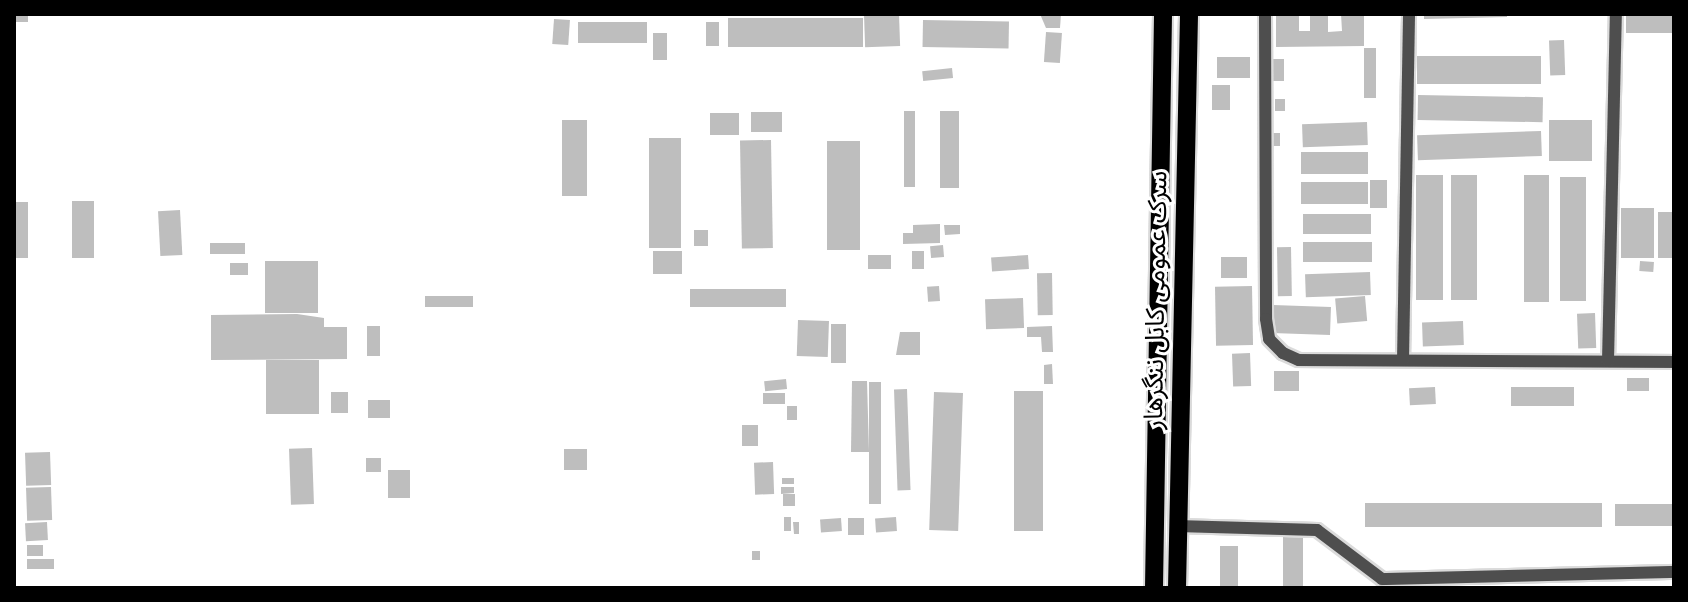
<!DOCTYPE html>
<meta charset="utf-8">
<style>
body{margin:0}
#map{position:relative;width:1688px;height:602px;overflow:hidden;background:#fff;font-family:"Fira Sans Condensed","Noto Sans Arabic",sans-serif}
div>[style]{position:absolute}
.building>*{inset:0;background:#bebebe;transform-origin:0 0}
.roads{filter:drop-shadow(2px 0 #dbdbdb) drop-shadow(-2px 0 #dbdbdb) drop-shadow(0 2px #dbdbdb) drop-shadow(0 -2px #dbdbdb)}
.minor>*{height:12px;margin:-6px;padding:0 6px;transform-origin:6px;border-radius:6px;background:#4e4e4e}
.highway>*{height:18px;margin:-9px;padding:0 9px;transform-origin:9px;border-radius:9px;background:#000}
span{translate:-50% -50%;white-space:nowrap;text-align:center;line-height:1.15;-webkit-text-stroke:6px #fff;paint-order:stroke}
.street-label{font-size:26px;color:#000}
.frame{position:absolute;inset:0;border:16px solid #000;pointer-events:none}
</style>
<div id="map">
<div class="building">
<i style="left:14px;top:14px;width:14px;height:8px"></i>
<i style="left:899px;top:14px;width:32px;height:35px;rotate:88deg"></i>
<i style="clip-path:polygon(1040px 14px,1061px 14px,1060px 28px,1046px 28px)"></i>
<i style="clip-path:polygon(1276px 14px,1299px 14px,1299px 31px,1310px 31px,1310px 14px,1328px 14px,1328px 32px,1342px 31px,1341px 14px,1364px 14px,1364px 46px,1276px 47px)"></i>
<i style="clip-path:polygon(1424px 14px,1507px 14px,1507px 17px,1424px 19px)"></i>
<i style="left:1626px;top:14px;width:48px;height:19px"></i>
<i style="left:728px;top:18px;width:135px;height:29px"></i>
<i style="left:554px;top:19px;width:16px;height:25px;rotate:4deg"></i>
<i style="left:923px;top:20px;width:86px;height:27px;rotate:1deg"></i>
<i style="left:578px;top:22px;width:69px;height:21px"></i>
<i style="left:706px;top:22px;width:13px;height:24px"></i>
<i style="left:1046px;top:32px;width:16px;height:30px;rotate:4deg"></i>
<i style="left:653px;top:33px;width:14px;height:27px"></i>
<i style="left:1564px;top:40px;width:35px;height:15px;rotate:88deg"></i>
<i style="left:1364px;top:48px;width:12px;height:50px"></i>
<i style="left:1417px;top:56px;width:124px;height:28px"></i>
<i style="left:1217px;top:57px;width:33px;height:21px"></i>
<i style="left:1273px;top:59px;width:11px;height:22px"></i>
<i style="left:952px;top:68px;width:10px;height:30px;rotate:84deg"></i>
<i style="left:1212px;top:85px;width:18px;height:25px"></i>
<i style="left:1418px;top:95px;width:125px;height:25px;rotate:1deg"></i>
<i style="left:1285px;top:99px;width:12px;height:10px;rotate:90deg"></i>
<i style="left:904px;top:111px;width:11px;height:76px"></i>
<i style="left:940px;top:111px;width:19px;height:77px"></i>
<i style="left:751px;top:112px;width:31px;height:20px"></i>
<i style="left:710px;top:113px;width:29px;height:22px"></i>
<i style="left:562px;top:120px;width:25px;height:76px"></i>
<i style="left:1592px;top:120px;width:41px;height:43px;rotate:90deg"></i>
<i style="left:1367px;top:122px;width:23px;height:65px;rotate:88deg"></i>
<i style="left:1541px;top:131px;width:25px;height:124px;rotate:88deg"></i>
<i style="left:1271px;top:133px;width:9px;height:13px"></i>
<i style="left:649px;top:138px;width:32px;height:110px"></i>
<i style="left:771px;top:140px;width:108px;height:31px;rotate:89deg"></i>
<i style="left:827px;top:141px;width:33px;height:109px"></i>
<i style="left:1368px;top:152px;width:22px;height:67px;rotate:90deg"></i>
<i style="left:1416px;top:175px;width:27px;height:125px"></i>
<i style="left:1451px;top:175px;width:26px;height:125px"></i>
<i style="left:1524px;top:175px;width:25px;height:127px"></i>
<i style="left:1560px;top:177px;width:26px;height:124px"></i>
<i style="left:1370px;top:180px;width:17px;height:28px"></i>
<i style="left:1368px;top:182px;width:22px;height:67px;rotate:90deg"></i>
<i style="left:72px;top:201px;width:22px;height:57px"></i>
<i style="left:14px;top:202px;width:14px;height:56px"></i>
<i style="left:1654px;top:208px;width:50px;height:33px;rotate:90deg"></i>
<i style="left:180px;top:210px;width:45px;height:22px;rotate:87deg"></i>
<i style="left:1658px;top:212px;width:16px;height:46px"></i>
<i style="left:1371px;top:214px;width:20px;height:68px;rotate:90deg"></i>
<i style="clip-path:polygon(940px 224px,940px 243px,903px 244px,903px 233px,913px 233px,913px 225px)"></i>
<i style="clip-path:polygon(944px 225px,960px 225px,960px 234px,945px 235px)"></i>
<i style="left:694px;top:230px;width:14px;height:16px"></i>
<i style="left:1372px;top:242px;width:20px;height:69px;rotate:90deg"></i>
<i style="left:245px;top:243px;width:11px;height:35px;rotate:90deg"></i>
<i style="left:943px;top:245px;width:12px;height:13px;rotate:85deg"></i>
<i style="left:1291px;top:247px;width:49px;height:14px;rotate:89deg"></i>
<i style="left:653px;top:251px;width:29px;height:23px"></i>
<i style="left:912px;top:251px;width:12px;height:18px"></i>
<i style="left:868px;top:255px;width:23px;height:14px"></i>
<i style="left:1028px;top:255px;width:14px;height:37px;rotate:86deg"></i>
<i style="left:1247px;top:257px;width:21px;height:26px;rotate:90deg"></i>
<i style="left:265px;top:261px;width:53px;height:52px"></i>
<i style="left:1640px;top:261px;width:14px;height:10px;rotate:4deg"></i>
<i style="left:230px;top:263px;width:18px;height:12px"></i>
<i style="left:1370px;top:272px;width:23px;height:65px;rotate:88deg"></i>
<i style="left:1052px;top:273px;width:42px;height:15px;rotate:89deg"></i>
<i style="left:939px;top:286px;width:15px;height:12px;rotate:86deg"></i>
<i style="left:1252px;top:286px;width:59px;height:37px;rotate:89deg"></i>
<i style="left:690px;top:289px;width:96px;height:18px"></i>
<i style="left:473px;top:296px;width:11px;height:48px;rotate:90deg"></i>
<i style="left:1365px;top:296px;width:25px;height:30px;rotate:85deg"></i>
<i style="left:1023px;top:298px;width:30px;height:38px;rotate:88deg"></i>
<i style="left:1273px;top:305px;width:58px;height:28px;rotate:2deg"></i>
<i style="left:1595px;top:313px;width:35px;height:18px;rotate:88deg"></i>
<i style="clip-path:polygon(297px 314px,324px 318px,324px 327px,347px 327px,347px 359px,211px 360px,211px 315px)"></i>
<i style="left:798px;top:320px;width:31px;height:36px;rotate:2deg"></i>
<i style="left:1463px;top:321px;width:24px;height:41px;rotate:88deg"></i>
<i style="left:846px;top:324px;width:39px;height:15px;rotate:90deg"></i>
<i style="left:367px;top:326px;width:13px;height:30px"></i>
<i style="clip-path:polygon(1052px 326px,1053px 352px,1042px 352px,1041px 337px,1027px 337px,1027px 327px)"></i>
<i style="clip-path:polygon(900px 332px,920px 332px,920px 355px,896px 355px)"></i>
<i style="left:1250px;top:353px;width:33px;height:18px;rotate:88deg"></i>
<i style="left:266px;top:360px;width:53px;height:54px"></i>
<i style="clip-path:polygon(1052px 364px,1053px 384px,1044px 384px,1044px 365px)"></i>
<i style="left:1274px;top:371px;width:25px;height:20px"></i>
<i style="left:1649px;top:378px;width:13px;height:22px;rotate:90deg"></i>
<i style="left:786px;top:379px;width:10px;height:22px;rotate:84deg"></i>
<i style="clip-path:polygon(852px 381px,867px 381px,869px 452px,851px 452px)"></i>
<i style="left:869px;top:382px;width:12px;height:122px"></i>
<i style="left:1435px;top:387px;width:17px;height:26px;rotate:87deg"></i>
<i style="left:1511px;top:387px;width:63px;height:19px"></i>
<i style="left:907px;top:389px;width:101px;height:13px;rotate:88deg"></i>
<i style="left:1014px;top:391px;width:29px;height:140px"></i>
<i style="left:331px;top:392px;width:17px;height:21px"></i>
<i style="left:934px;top:392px;width:29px;height:138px;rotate:2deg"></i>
<i style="left:763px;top:393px;width:22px;height:11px"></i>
<i style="left:368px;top:400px;width:22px;height:18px"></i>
<i style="left:787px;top:406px;width:10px;height:14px"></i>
<i style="left:742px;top:425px;width:16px;height:21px"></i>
<i style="left:312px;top:448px;width:56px;height:23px;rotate:88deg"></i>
<i style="left:564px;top:449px;width:23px;height:21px"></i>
<i style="left:50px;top:452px;width:33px;height:25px;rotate:88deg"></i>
<i style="left:366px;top:458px;width:15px;height:14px"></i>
<i style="left:773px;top:462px;width:32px;height:19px;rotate:88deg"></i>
<i style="left:388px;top:470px;width:22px;height:28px"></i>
<i style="left:782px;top:478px;width:12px;height:6px"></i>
<i style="left:51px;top:487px;width:33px;height:25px;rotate:88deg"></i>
<i style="clip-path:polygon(781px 487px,794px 487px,794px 493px,781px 494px)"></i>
<i style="left:795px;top:494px;width:12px;height:12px;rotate:90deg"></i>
<i style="left:1365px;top:503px;width:237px;height:24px"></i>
<i style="left:1674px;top:504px;width:22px;height:59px;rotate:90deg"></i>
<i style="left:784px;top:517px;width:7px;height:14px"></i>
<i style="left:896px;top:517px;width:14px;height:21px;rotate:86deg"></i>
<i style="left:841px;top:518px;width:13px;height:21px;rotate:86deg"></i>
<i style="left:848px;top:518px;width:16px;height:17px"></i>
<i style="left:47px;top:522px;width:18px;height:22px;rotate:87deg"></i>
<i style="clip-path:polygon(793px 522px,799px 522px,799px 534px,794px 534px)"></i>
<i style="left:1283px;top:530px;width:20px;height:58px"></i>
<i style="left:27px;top:545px;width:16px;height:11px"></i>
<i style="left:1220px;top:546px;width:18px;height:42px"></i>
<i style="left:752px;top:551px;width:8px;height:9px"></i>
<i style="left:27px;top:559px;width:27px;height:10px"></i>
</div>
<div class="roads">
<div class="minor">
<i style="left:1265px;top:14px;width:305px;rotate:89.8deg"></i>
<i style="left:1266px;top:319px;width:20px;rotate:81deg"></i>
<i style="left:1269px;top:339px;width:20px;rotate:45deg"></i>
<i style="left:1283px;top:353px;width:17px;rotate:24deg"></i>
<i style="left:1299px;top:360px;width:375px;rotate:0.3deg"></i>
<i style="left:1403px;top:360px;width:346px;rotate:-89deg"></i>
<i style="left:1608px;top:361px;width:347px;rotate:-88.7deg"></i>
<i style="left:1177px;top:526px;width:140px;rotate:1.6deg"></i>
<i style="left:1317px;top:530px;width:81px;rotate:37deg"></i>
<i style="left:1382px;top:579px;width:292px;rotate:-1.4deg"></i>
</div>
<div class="highway">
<i style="left:1154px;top:588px;width:574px;rotate:-89.1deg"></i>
<i style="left:1177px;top:588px;width:574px;rotate:-88.8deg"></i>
</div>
</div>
<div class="street-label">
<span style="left:1156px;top:300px;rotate:-89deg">سرک عمومی کابل ننگرهار</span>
</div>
<div class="frame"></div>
</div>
